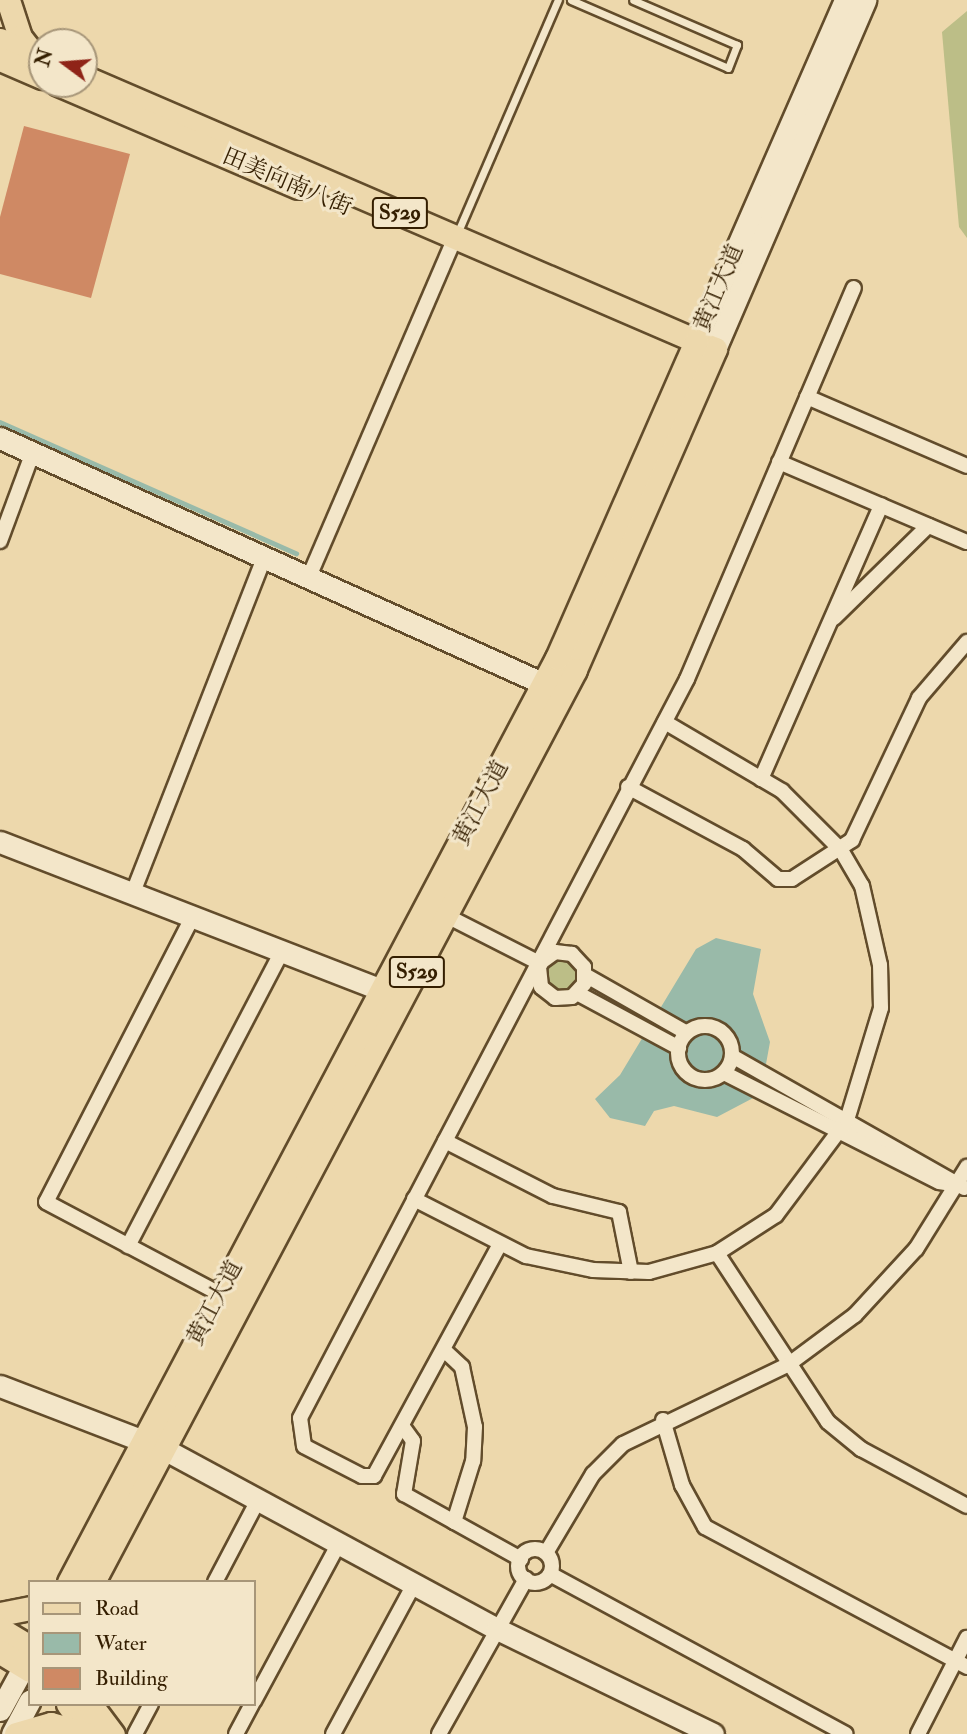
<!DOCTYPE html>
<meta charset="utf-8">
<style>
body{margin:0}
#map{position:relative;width:967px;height:1734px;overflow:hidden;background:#edd8ac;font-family:"IM FELL Double Pica","Noto Serif SC",serif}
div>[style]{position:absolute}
.green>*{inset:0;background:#bcbe87}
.round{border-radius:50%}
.water>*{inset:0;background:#99baa9}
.stream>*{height:4.5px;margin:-2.25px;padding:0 2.25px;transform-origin:2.25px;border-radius:2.25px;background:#99baa9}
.building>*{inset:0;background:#cf8964}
.roads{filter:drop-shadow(2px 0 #624c2b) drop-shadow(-2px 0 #624c2b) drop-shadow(0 2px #624c2b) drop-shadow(0 -2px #624c2b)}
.lane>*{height:7px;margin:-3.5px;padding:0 3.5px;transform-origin:3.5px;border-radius:3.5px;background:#f3e6c9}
.street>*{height:14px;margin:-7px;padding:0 7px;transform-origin:7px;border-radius:7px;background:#f3e6c9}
.street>.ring{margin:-7px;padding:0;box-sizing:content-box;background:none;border:14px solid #f3e6c9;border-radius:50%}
.secondary>*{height:21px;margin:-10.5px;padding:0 10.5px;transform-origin:10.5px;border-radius:10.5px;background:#f3e6c9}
.primary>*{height:23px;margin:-11.5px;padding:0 11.5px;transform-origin:11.5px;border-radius:11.5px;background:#edd8ac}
span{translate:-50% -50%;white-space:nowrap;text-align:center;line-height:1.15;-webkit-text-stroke:6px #f3e6c9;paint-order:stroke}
.shield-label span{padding:2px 5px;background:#f3e6c9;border:2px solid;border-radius:5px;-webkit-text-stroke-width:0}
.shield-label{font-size:21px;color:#341e00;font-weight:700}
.street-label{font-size:23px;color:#341e00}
.legend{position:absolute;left:28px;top:1580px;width:228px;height:126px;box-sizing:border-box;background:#f3e6c9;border:2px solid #a79679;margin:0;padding:9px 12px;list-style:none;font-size:21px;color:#341e00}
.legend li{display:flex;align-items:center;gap:14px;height:35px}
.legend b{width:35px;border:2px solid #a79679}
.north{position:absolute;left:28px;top:28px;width:70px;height:70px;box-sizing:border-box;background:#f3e6c9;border:2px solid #a79679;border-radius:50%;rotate:286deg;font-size:19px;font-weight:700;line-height:28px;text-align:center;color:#341e00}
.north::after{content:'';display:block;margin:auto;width:24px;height:32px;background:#8f2418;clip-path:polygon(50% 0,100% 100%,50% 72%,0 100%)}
</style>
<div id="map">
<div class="green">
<i style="clip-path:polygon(967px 11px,967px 238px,959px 227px,942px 32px)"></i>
<i class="round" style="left:544px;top:958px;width:34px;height:34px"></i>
</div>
<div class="water">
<i style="clip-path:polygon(716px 938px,761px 949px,753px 994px,770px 1042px,762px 1086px,755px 1097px,717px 1117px,674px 1106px,654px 1111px,645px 1126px,610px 1118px,595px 1099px,620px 1075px,696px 949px)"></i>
</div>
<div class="stream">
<i style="left:0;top:422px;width:324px;rotate:23.9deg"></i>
</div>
<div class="building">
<i style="clip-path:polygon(24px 126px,130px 154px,91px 298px,0 274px,0 217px)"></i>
</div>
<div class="roads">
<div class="lane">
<i style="left:571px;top:0;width:171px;rotate:23.4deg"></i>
<i style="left:728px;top:68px;width:25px;rotate:-69deg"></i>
<i style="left:737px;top:45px;width:113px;rotate:-156.6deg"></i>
<i style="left:457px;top:234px;width:255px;rotate:-66.7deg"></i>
</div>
<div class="street">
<i style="left:807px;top:397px;width:174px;rotate:23.3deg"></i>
<i style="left:779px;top:462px;width:204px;rotate:23.1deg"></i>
<i style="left:0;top:541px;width:95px;rotate:-69.7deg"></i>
<i style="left:308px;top:579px;width:371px;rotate:-66.7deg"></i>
<i style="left:834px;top:618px;width:132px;rotate:-44.4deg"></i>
<i style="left:761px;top:779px;width:299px;rotate:-66.3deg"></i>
<i style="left:628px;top:787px;width:131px;rotate:28.3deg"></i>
<i style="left:743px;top:849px;width:46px;rotate:40.6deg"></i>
<i style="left:778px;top:879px;width:14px"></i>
<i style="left:792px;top:879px;width:72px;rotate:-33deg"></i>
<i style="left:852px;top:840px;width:157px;rotate:-64.7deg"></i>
<i style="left:919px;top:698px;width:74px;rotate:-49.4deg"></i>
<i style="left:132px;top:895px;width:361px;rotate:-68.6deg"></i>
<i style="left:441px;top:913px;width:112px;rotate:27deg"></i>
<i style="left:192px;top:918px;width:319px;rotate:117.2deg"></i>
<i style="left:46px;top:1202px;width:197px;rotate:27.9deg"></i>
<i style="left:539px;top:967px;width:20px;rotate:84deg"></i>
<i style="left:541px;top:987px;width:18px;rotate:38deg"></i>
<i style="left:555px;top:998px;width:17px;rotate:-3deg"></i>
<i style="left:572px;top:997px;width:18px;rotate:-47deg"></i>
<i style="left:584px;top:984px;width:17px;rotate:-90deg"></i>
<i style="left:584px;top:967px;width:18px;rotate:-133deg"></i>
<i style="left:572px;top:954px;width:17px;rotate:-173deg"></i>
<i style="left:555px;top:952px;width:17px;rotate:144deg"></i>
<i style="left:585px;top:975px;width:117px;rotate:29.6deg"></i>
<i style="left:577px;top:993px;width:116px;rotate:28.3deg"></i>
<i class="ring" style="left:678px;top:1026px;width:40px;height:40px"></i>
<i style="left:732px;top:1056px;width:267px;rotate:29.6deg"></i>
<i style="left:724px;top:1073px;width:241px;rotate:26.9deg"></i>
<i style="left:939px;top:1182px;width:20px;rotate:9deg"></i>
<i style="left:445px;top:1141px;width:121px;rotate:27deg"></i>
<i style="left:553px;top:1196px;width:68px;rotate:13.6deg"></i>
<i style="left:619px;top:1212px;width:61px;rotate:78.7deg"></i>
<i style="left:414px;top:1199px;width:126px;rotate:27deg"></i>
<i style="left:526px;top:1256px;width:68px;rotate:11.8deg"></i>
<i style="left:593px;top:1270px;width:56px;rotate:2deg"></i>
<i style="left:649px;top:1272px;width:71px;rotate:-15.6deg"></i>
<i style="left:717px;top:1253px;width:70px;rotate:-32.8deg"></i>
<i style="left:776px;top:1215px;width:119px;rotate:-53.2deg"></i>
<i style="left:847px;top:1120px;width:117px;rotate:-73.1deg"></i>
<i style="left:881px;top:1008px;width:43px;rotate:-91.3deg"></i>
<i style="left:880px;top:965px;width:81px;rotate:-102.8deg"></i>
<i style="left:862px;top:886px;width:42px;rotate:-120.3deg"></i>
<i style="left:841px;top:850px;width:83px;rotate:-135deg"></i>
<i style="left:782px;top:791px;width:136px;rotate:-149.5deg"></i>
<i style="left:500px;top:1244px;width:264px;rotate:118.5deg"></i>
<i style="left:374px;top:1476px;width:12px;rotate:180deg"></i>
<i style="left:362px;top:1476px;width:65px;rotate:-152.7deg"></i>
<i style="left:304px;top:1446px;width:28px;rotate:-98deg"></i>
<i style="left:300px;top:1418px;width:834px;rotate:-62.36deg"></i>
<i style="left:687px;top:679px;width:425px;rotate:-66.9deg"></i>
<i style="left:128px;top:1246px;width:332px;rotate:-62.4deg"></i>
<i style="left:717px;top:1253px;width:202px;rotate:56.7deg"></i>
<i style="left:828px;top:1422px;width:43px;rotate:39.3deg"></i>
<i style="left:861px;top:1449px;width:120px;rotate:28.3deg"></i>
<i style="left:444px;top:1350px;width:25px;rotate:43deg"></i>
<i style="left:462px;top:1367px;width:61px;rotate:77.8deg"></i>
<i style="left:475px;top:1427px;width:34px;rotate:93deg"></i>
<i style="left:473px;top:1461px;width:64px;rotate:107.3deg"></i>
<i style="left:663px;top:1420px;width:68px;rotate:73.7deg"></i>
<i style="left:682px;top:1485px;width:48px;rotate:61.3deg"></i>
<i style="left:705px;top:1527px;width:297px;rotate:28.1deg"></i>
<i style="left:403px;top:1427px;width:17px;rotate:54deg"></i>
<i style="left:413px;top:1441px;width:54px;rotate:99.6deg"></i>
<i style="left:404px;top:1494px;width:134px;rotate:29.1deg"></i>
<i class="ring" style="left:518px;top:1549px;width:20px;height:20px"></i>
<i style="left:546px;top:1553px;width:92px;rotate:-59.3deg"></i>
<i style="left:593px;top:1474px;width:42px;rotate:-45deg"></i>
<i style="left:623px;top:1444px;width:184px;rotate:-25.7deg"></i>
<i style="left:789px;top:1364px;width:82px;rotate:-36.6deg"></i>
<i style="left:855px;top:1315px;width:90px;rotate:-47.3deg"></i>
<i style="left:916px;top:1249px;width:97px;rotate:-58.1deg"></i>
<i style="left:550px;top:1574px;width:336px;rotate:28.4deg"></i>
<i style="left:215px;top:1582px;width:93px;rotate:-62.3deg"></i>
<i style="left:254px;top:1701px;width:179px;rotate:-61.7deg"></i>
<i style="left:135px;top:1734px;width:34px;rotate:-62deg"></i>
<i style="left:236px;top:1734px;width:34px;rotate:-62deg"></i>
<i style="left:333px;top:1734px;width:170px;rotate:-61.6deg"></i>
<i style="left:439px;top:1734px;width:178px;rotate:-60.7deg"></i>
<i style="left:918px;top:1734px;width:108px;rotate:-63deg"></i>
</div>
<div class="secondary">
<i style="left:696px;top:341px;width:372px;rotate:-66.4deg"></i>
<i style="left:715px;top:349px;width:380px;rotate:-66.7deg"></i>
<i style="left:0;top:438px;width:597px;rotate:24.33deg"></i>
<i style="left:0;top:842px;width:410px;rotate:21.2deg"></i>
<i style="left:0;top:1386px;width:153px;rotate:21deg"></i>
<i style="left:164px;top:1449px;width:379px;rotate:28.4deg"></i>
<i style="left:497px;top:1629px;width:240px;rotate:25.9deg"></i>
<i style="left:0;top:1710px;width:50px;rotate:-61.4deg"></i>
<i style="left:12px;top:1734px;width:38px;rotate:-62deg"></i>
</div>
<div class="primary">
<i style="left:8px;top:0;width:39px;rotate:72deg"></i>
<i style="left:20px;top:37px;width:24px;rotate:52deg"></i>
<i style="left:0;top:40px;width:36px;rotate:24deg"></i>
<i style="left:0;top:59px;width:46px;rotate:23.2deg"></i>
<i style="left:84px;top:77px;width:687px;rotate:23.32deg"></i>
<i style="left:715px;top:349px;width:350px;rotate:113.6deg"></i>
<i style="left:575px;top:670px;width:1032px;rotate:117.86deg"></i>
<i style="left:58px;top:84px;width:261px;rotate:23.2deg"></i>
<i style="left:69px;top:1582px;width:1045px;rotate:-62.16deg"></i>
<i style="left:557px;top:658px;width:346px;rotate:-66.3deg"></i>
<i style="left:0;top:1614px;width:31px;rotate:-11deg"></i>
<i style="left:0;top:1629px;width:35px;rotate:31deg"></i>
<i style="left:0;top:1652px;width:35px;rotate:31deg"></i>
<i style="left:68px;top:1704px;width:37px;rotate:54deg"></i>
<i style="left:90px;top:1704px;width:38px;rotate:53deg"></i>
<i style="left:16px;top:1734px;width:36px;rotate:-16deg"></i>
<i style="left:51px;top:1724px;width:36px;rotate:16deg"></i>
</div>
</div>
<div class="shield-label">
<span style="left:400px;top:213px">S529</span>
<span style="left:417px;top:972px">S529</span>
</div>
<div class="street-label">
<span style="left:287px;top:182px;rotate:23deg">田美向南八街</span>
<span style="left:719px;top:288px;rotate:-67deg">黄江大道</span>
<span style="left:481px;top:803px;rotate:-62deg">黄江大道</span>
<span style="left:215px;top:1303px;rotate:-62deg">黄江大道</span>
</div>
<ul class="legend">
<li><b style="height:9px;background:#edd8ac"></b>Road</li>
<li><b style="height:19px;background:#99baa9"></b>Water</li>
<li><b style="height:19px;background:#cf8964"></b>Building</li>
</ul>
<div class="north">N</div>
</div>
